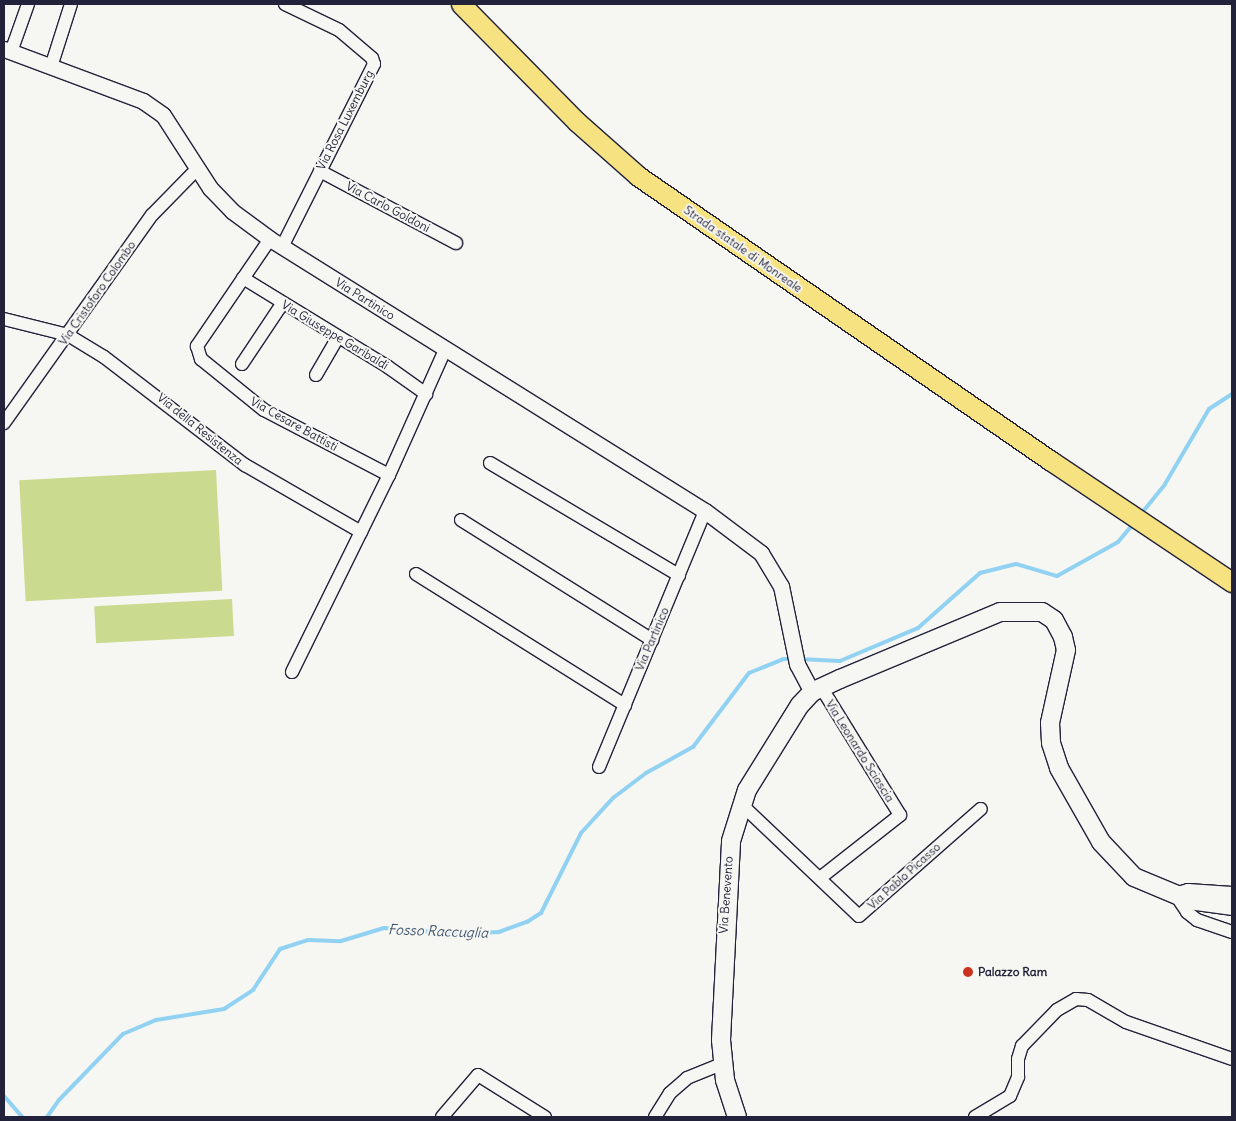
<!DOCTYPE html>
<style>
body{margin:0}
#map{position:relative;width:1236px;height:1121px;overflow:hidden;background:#f6f6f2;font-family:Delius,sans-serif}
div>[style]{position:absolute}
.green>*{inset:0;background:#cada8f;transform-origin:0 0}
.stream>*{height:4px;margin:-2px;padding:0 2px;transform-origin:2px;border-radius:2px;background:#91d2f3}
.roads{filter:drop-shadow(1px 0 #22223b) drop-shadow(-1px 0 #22223b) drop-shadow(0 1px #22223b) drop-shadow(0 -1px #22223b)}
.minor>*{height:12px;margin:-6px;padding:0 6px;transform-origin:6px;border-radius:6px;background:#f6f6f2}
.tertiary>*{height:15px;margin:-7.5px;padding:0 7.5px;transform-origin:7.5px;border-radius:7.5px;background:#f6f6f2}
.secondary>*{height:18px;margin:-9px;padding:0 9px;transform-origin:9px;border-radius:9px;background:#f6f6f2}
.primary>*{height:19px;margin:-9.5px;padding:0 9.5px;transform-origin:9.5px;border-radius:9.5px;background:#f6e281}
.dots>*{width:14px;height:14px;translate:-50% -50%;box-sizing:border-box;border:2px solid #f6f6f2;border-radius:50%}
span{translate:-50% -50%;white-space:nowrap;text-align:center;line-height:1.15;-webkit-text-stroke:4px #f6f6f2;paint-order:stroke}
.street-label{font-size:12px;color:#22223b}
.poi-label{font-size:12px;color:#22223b;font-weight:700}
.left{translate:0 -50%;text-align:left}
.water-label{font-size:14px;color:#435772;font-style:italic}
.frame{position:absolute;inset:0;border:5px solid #22223b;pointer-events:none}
</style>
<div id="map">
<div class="green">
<i style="left:216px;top:470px;width:121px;height:197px;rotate:87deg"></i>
<i style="left:232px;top:599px;width:37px;height:138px;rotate:87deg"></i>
</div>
<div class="stream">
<i style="left:1141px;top:514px;width:38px;rotate:-51deg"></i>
<i style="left:1165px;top:484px;width:87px;rotate:-59.6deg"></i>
<i style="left:1209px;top:409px;width:27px;rotate:-33deg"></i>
<i style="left:799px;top:659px;width:41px;rotate:2.8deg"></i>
<i style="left:840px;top:661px;width:85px;rotate:-22.9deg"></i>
<i style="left:918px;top:628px;width:83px;rotate:-41.6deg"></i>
<i style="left:980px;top:573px;width:37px;rotate:-14deg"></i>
<i style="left:1016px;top:564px;width:43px;rotate:16.3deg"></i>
<i style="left:1057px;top:576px;width:70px;rotate:-29.1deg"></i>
<i style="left:1118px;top:542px;width:25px;rotate:-50deg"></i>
<i style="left:4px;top:1096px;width:28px;rotate:49deg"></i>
<i style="left:47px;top:1117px;width:21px;rotate:-55deg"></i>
<i style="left:59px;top:1100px;width:92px;rotate:-45.9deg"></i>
<i style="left:123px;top:1034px;width:36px;rotate:-23deg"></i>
<i style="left:156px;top:1020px;width:69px;rotate:-9.2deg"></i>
<i style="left:224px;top:1009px;width:35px;rotate:-33deg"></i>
<i style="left:253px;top:990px;width:49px;rotate:-56.6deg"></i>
<i style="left:280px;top:949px;width:29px;rotate:-18deg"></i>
<i style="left:308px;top:940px;width:33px;rotate:2deg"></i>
<i style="left:341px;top:941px;width:45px;rotate:-16.8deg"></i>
<i style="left:384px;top:928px;width:75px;rotate:4.6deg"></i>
<i style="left:459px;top:934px;width:40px;rotate:-2.9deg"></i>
<i style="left:499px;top:932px;width:30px;rotate:-20deg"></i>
<i style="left:527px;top:922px;width:17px;rotate:-33deg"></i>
<i style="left:541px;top:913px;width:89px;rotate:-63.4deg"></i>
<i style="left:581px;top:833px;width:47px;rotate:-47.6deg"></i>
<i style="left:613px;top:798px;width:41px;rotate:-37.1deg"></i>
<i style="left:646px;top:773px;width:54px;rotate:-29deg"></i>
<i style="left:693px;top:747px;width:93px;rotate:-52.9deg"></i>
<i style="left:749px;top:673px;width:37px;rotate:-22deg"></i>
<i style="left:783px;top:659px;width:9px"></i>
</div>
<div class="roads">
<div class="minor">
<i style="left:11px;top:52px;width:51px;rotate:-70.5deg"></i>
<i style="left:51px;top:67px;width:66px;rotate:-72.4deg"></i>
<i style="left:320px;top:171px;width:154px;rotate:27.9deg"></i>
<i style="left:270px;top:239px;width:130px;rotate:124.3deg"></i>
<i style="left:197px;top:346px;width:14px;rotate:73deg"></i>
<i style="left:201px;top:359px;width:81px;rotate:39deg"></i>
<i style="left:264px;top:410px;width:141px;rotate:27.5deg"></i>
<i style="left:282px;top:247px;width:205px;rotate:-63.3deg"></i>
<i style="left:374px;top:64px;width:6px;rotate:-108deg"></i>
<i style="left:372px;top:58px;width:43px;rotate:-139.7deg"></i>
<i style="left:339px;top:30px;width:60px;rotate:-154.3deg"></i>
<i style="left:243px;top:278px;width:170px;rotate:31.5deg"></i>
<i style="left:388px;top:367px;width:47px;rotate:35.4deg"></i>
<i style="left:4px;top:319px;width:66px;rotate:14deg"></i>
<i style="left:68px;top:335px;width:42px;rotate:31.4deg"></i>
<i style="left:104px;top:357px;width:178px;rotate:37.5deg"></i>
<i style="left:245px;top:465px;width:134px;rotate:30deg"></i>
<i style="left:242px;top:364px;width:72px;rotate:-56.3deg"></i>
<i style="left:316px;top:375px;width:44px;rotate:-59.9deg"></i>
<i style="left:4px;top:423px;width:255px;rotate:-54.6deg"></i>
<i style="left:152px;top:215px;width:64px;rotate:-45.6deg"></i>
<i style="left:490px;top:463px;width:220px;rotate:30.7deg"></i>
<i style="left:461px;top:520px;width:226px;rotate:32.1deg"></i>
<i style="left:416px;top:574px;width:247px;rotate:32.1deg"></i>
<i style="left:292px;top:672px;width:220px;rotate:-63.8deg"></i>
<i style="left:389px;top:475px;width:137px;rotate:-65.9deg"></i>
<i style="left:599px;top:767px;width:277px;rotate:-67.5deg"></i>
<i style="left:742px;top:805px;width:161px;rotate:43.5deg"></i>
<i style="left:859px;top:916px;width:162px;rotate:-41.3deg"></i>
<i style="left:820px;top:878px;width:102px;rotate:-38.2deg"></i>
<i style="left:900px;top:815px;width:150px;rotate:-121.7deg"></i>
<i style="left:1232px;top:893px;width:44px;rotate:-176.1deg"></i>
<i style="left:1188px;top:890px;width:14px;rotate:163deg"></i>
<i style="left:1175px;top:894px;width:22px;rotate:56deg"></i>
<i style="left:1187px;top:912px;width:13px;rotate:39deg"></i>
<i style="left:1197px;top:920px;width:37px;rotate:19deg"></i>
<i style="left:442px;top:1117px;width:55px;rotate:-49.4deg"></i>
<i style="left:478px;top:1075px;width:79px;rotate:32.1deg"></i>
<i style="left:655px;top:1117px;width:28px;rotate:-58deg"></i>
<i style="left:670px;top:1093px;width:23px;rotate:-41deg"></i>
<i style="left:687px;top:1078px;width:38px;rotate:-22deg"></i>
<i style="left:975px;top:1117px;width:41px;rotate:-31deg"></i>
<i style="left:1010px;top:1096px;width:21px;rotate:-67deg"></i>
<i style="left:1018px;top:1077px;width:18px;rotate:-90deg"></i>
<i style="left:1018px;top:1059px;width:14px;rotate:-73deg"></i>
<i style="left:1022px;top:1046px;width:50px;rotate:-45.8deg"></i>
<i style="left:1057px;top:1010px;width:22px;rotate:-30deg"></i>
<i style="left:1076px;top:999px;width:12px;rotate:5deg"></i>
<i style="left:1088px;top:1000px;width:44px;rotate:30.1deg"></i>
<i style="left:1126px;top:1022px;width:112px;rotate:19.2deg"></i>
</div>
<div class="tertiary">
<i style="left:4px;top:49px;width:148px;rotate:20.5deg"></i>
<i style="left:143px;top:101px;width:24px;rotate:35deg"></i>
<i style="left:163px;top:115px;width:87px;rotate:57.2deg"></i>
<i style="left:210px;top:188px;width:32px;rotate:46deg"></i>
<i style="left:232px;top:211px;width:47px;rotate:36.4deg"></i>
<i style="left:270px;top:239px;width:513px;rotate:32.02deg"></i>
<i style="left:705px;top:511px;width:70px;rotate:36.9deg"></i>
<i style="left:761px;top:553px;width:39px;rotate:59deg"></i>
<i style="left:781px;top:586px;width:80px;rotate:78.4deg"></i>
<i style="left:797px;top:664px;width:32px;rotate:62deg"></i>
</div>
<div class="secondary">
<i style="left:737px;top:1117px;width:39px;rotate:-108deg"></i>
<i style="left:725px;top:1080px;width:40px;rotate:-95.7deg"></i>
<i style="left:721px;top:1040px;width:199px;rotate:-87.1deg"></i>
<i style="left:731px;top:841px;width:53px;rotate:-72.6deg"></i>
<i style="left:747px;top:790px;width:100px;rotate:-58.1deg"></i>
<i style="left:800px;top:705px;width:18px;rotate:-47deg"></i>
<i style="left:812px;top:692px;width:31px;rotate:-25deg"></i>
<i style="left:840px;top:679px;width:173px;rotate:-22.7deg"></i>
<i style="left:1000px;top:612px;width:42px"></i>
<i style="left:1042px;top:612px;width:14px;rotate:34deg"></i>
<i style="left:1054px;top:620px;width:19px;rotate:62deg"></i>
<i style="left:1063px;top:637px;width:13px;rotate:77deg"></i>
<i style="left:1066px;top:650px;width:75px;rotate:102.4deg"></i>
<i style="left:1050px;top:723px;width:20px;rotate:87deg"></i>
<i style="left:1051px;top:743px;width:26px;rotate:72deg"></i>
<i style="left:1059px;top:768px;width:85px;rotate:60.4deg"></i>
<i style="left:1101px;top:842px;width:48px;rotate:46.7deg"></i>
<i style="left:1134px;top:877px;width:60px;rotate:22.7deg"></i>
<i style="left:1189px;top:900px;width:43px;rotate:7.9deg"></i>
</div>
<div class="primary">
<i style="left:461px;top:4px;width:165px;rotate:45.5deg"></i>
<i style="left:577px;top:122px;width:81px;rotate:41.5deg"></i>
<i style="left:638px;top:176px;width:502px;rotate:34.61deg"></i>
<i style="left:1051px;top:461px;width:218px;rotate:33.8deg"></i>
</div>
</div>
<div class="dots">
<i style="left:968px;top:972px;background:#c8321e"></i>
</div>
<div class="street-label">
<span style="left:345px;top:120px;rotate:-63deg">Via Rosa Luxemburg</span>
<span style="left:388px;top:207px;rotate:28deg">Via Carlo Goldoni</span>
<span style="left:743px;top:249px;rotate:35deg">Strada statale di Monreale</span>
<span style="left:97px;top:293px;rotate:-55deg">Via Cristoforo Colombo</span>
<span style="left:365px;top:299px;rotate:32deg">Via Partinico</span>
<span style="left:335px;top:335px;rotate:31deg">Via Giuseppe Garibaldi</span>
<span style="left:294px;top:424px;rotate:29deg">Via Cesare Battisti</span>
<span style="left:200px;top:429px;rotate:39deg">Via della Resistenza</span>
<span style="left:652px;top:639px;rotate:-67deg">Via Partinico</span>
<span style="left:860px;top:751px;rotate:58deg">Via Leonardo Sciascia</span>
<span style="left:904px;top:876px;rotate:-42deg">Via Pablo Picasso</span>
<span style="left:726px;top:895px;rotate:-86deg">Via Benevento</span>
</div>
<div class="poi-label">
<span class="left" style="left:978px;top:972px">Palazzo Ram</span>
</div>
<div class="water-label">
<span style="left:438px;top:931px;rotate:2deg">Fosso Raccuglia</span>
</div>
<div class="frame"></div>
</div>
